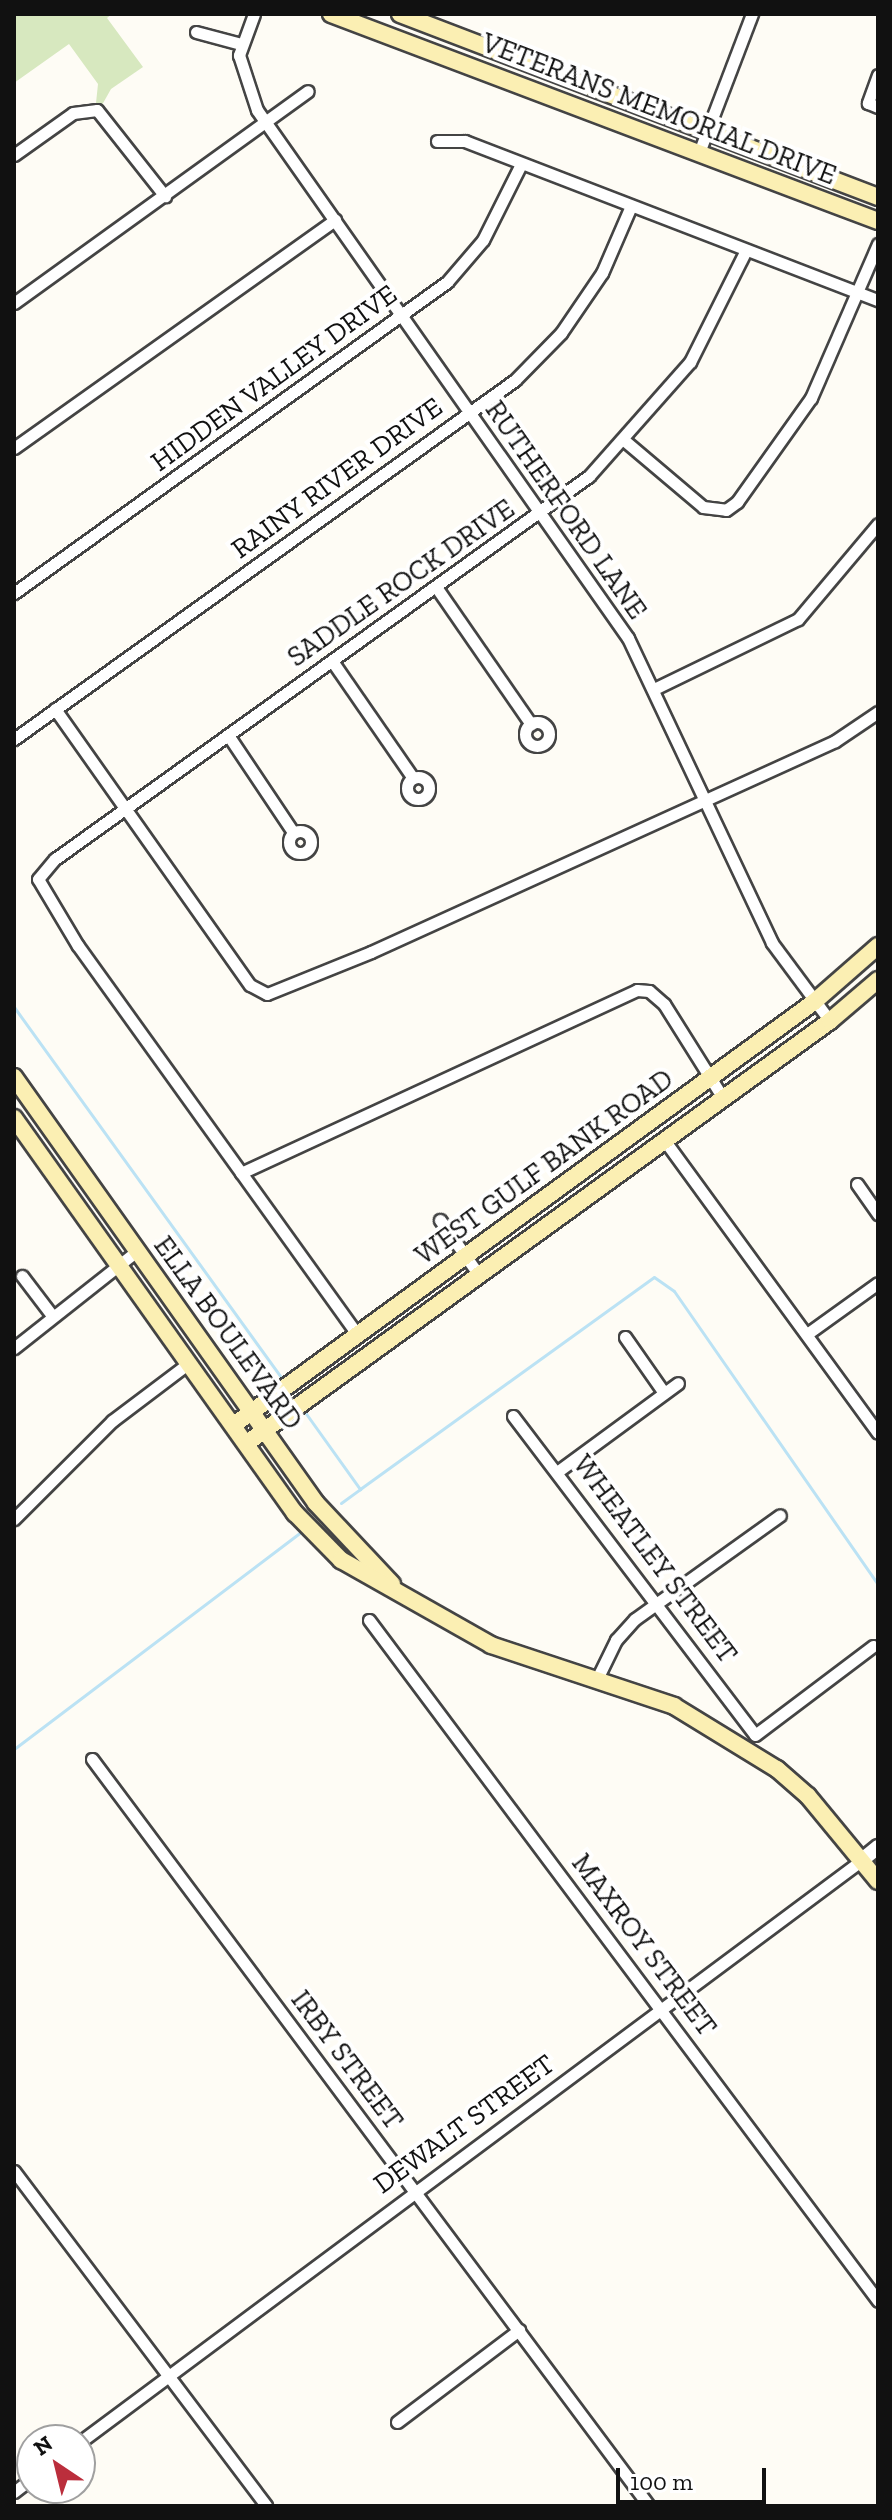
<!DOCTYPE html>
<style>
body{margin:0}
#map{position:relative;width:892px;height:2520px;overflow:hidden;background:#fefcf5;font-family:"Zilla Slab",serif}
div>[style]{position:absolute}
.green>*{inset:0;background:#d7e8bf}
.stream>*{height:3px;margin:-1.5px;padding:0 1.5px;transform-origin:1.5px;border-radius:1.5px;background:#bbe2f4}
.roads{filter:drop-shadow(2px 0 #444) drop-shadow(-2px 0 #444) drop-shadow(0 2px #444) drop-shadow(0 -2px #444)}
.minor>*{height:11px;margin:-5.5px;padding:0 5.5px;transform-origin:5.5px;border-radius:5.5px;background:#fff}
.minor>.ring{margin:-5.5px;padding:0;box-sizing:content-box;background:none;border:11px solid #fff;border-radius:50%}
.tertiary>*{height:14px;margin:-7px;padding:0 7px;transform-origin:7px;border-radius:7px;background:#fff}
.secondary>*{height:16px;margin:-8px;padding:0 8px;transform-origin:8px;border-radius:8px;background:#fbefb3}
span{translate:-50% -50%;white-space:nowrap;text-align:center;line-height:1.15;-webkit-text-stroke:8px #fff;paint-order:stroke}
.street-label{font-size:28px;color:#111}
.frame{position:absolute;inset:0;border:16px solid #111;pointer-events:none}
.north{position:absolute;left:16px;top:2424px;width:80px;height:80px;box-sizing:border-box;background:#fff;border:2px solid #a0a0a0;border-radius:50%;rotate:325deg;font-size:22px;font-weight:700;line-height:32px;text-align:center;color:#111}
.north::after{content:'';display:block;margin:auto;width:28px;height:36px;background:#bb2e3c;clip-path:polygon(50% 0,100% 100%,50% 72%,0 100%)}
.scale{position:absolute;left:616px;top:2468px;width:150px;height:36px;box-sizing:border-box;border:4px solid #111;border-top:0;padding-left:10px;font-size:24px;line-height:28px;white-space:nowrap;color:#111;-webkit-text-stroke:6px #fff;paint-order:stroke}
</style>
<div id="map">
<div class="green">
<i style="clip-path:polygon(14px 14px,112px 14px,107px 18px,143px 67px,111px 89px,102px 105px,96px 103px,98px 84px,69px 44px,14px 83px)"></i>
</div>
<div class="stream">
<i style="left:14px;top:1007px;width:462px;rotate:54.2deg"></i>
<i style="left:302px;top:1408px;width:100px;rotate:54.4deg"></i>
<i style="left:360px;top:1489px;width:362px;rotate:-35.8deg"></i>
<i style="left:654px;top:1277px;width:24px;rotate:35deg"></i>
<i style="left:674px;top:1291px;width:357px;rotate:55.2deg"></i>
<i style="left:341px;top:1503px;width:24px;rotate:-36deg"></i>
<i style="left:14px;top:1749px;width:358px;rotate:-37.1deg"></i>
</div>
<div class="roads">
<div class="minor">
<i style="left:254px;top:14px;width:44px;rotate:110.1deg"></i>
<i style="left:239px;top:55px;width:58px;rotate:71.9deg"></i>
<i style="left:257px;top:110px;width:645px;rotate:54.91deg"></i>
<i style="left:628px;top:638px;width:337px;rotate:64.7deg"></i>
<i style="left:772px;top:943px;width:97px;rotate:53.4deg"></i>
<i style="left:196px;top:32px;width:47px;rotate:14.9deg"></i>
<i style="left:878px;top:75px;width:30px;rotate:110deg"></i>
<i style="left:868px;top:103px;width:11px;rotate:22deg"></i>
<i style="left:437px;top:141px;width:28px"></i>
<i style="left:465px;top:141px;width:443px;rotate:21.1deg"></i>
<i style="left:700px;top:150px;width:146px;rotate:-69.1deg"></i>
<i style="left:14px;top:155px;width:72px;rotate:-35.4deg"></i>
<i style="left:73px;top:113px;width:24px;rotate:-7deg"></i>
<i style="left:97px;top:110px;width:110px;rotate:51.7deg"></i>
<i style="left:14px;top:303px;width:362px;rotate:-35.8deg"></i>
<i style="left:625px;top:441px;width:102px;rotate:40.2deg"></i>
<i style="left:703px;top:507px;width:23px;rotate:7deg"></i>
<i style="left:726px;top:510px;width:14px;rotate:-36deg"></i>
<i style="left:737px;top:502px;width:128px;rotate:-54.6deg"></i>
<i style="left:811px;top:398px;width:168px;rotate:-66.5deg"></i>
<i style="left:14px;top:448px;width:394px;rotate:-35.4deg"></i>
<i style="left:436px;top:587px;width:167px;rotate:55.3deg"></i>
<i style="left:14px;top:593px;width:533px;rotate:-35.69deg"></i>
<i style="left:447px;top:282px;width:55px;rotate:-49.4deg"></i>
<i style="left:483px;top:240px;width:85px;rotate:-63.4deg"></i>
<i style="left:332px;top:661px;width:142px;rotate:55.3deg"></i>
<i style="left:654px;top:689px;width:160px;rotate:-25.9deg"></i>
<i style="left:798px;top:619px;width:124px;rotate:-49.9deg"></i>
<i style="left:55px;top:709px;width:338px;rotate:54.8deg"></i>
<i style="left:250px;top:985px;width:19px;rotate:28deg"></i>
<i style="left:267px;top:994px;width:112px;rotate:-22deg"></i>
<i style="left:371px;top:952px;width:510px;rotate:-24.45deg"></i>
<i style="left:835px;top:741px;width:52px;rotate:-34deg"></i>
<i class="ring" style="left:525px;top:722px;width:13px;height:13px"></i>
<i style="left:228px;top:735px;width:117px;rotate:56.2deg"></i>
<i style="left:14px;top:739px;width:616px;rotate:-35.62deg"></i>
<i style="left:515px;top:380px;width:66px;rotate:-45.6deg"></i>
<i style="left:561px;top:333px;width:73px;rotate:-55.7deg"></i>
<i style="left:602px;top:273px;width:73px;rotate:-66.6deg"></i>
<i class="ring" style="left:407px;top:777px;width:11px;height:11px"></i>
<i class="ring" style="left:289px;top:831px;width:11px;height:11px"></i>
<i style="left:665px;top:1141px;width:361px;rotate:53.9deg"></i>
<i style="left:241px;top:1173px;width:436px;rotate:-24.8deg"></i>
<i style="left:637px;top:990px;width:12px;rotate:5deg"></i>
<i style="left:649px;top:991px;width:20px;rotate:41deg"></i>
<i style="left:664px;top:1004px;width:111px;rotate:57.9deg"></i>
<i style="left:857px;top:1184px;width:37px;rotate:55deg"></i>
<i style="left:440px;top:1220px;width:67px;rotate:54.7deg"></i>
<i style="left:22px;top:1276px;width:48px;rotate:52.7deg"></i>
<i style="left:357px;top:1334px;width:478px;rotate:-125.7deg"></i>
<i style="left:78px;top:946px;width:78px;rotate:-120.8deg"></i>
<i style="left:38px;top:879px;width:26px;rotate:-50deg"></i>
<i style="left:55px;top:859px;width:657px;rotate:-35.65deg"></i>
<i style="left:589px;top:476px;width:152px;rotate:-48.5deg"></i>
<i style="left:690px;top:362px;width:125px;rotate:-63.4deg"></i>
<i style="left:807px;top:1334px;width:87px;rotate:-35.7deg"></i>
<i style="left:625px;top:1337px;width:68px;rotate:55.1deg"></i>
<i style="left:14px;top:1348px;width:157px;rotate:-38.3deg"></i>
<i style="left:513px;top:1416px;width:400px;rotate:52.8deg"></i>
<i style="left:755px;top:1735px;width:148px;rotate:-37deg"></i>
<i style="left:557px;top:1472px;width:150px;rotate:-36.3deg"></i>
<i style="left:14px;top:1519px;width:139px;rotate:-45deg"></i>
<i style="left:112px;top:1421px;width:96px;rotate:-37deg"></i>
<i style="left:369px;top:1620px;width:850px;rotate:53.22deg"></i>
<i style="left:596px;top:1681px;width:46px;rotate:-64deg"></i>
<i style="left:616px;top:1640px;width:28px;rotate:-48deg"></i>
<i style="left:635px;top:1619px;width:178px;rotate:-35.6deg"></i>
<i style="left:92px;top:1759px;width:932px;rotate:53.29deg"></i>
<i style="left:14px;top:2171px;width:419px;rotate:53deg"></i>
<i style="left:397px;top:2422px;width:153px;rotate:-37deg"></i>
<i style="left:80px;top:2442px;width:975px;rotate:-36.66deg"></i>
<i style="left:14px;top:2492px;width:23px;rotate:-38deg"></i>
</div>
<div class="tertiary">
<i style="left:862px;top:1860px;width:21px;rotate:-39deg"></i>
</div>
<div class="secondary">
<i style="left:331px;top:14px;width:585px;rotate:20.73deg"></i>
<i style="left:400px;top:14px;width:512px;rotate:20.95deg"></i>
<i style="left:14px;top:1077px;width:522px;rotate:54.67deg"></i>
<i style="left:316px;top:1503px;width:111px;rotate:46.8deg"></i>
<i style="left:14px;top:1118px;width:485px;rotate:54.6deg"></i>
<i style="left:295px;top:1513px;width:66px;rotate:45.6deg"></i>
<i style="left:341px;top:1560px;width:172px;rotate:29.5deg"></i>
<i style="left:491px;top:1645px;width:193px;rotate:18.4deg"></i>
<i style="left:674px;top:1706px;width:121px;rotate:31.5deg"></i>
<i style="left:777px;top:1769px;width:41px;rotate:41.1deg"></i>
<i style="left:808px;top:1796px;width:110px;rotate:50.5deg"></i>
<i style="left:235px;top:1424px;width:716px;rotate:-36.09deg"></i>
<i style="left:814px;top:1002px;width:85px;rotate:-41.2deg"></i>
<i style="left:247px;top:1443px;width:720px;rotate:-35.9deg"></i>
<i style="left:830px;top:1021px;width:63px;rotate:-40.5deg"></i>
</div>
</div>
<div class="street-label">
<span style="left:659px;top:109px;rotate:21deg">VETERANS MEMORIAL DRIVE</span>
<span style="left:274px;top:378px;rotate:-36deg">HIDDEN VALLEY DRIVE</span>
<span style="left:337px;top:478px;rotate:-36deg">RAINY RIVER DRIVE</span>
<span style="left:566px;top:510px;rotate:55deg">RUTHERFORD LANE</span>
<span style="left:401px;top:583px;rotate:-35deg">SADDLE ROCK DRIVE</span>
<span style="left:544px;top:1167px;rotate:-36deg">WEST GULF BANK ROAD</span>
<span style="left:228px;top:1333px;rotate:54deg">ELLA BOULEVARD</span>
<span style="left:655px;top:1559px;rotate:53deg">WHEATLEY STREET</span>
<span style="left:644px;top:1945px;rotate:53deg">MAXROY STREET</span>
<span style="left:347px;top:2060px;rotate:53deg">IRBY STREET</span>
<span style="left:464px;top:2124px;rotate:-36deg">DEWALT STREET</span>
</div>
<div class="frame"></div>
<div class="north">N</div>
<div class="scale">100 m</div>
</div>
